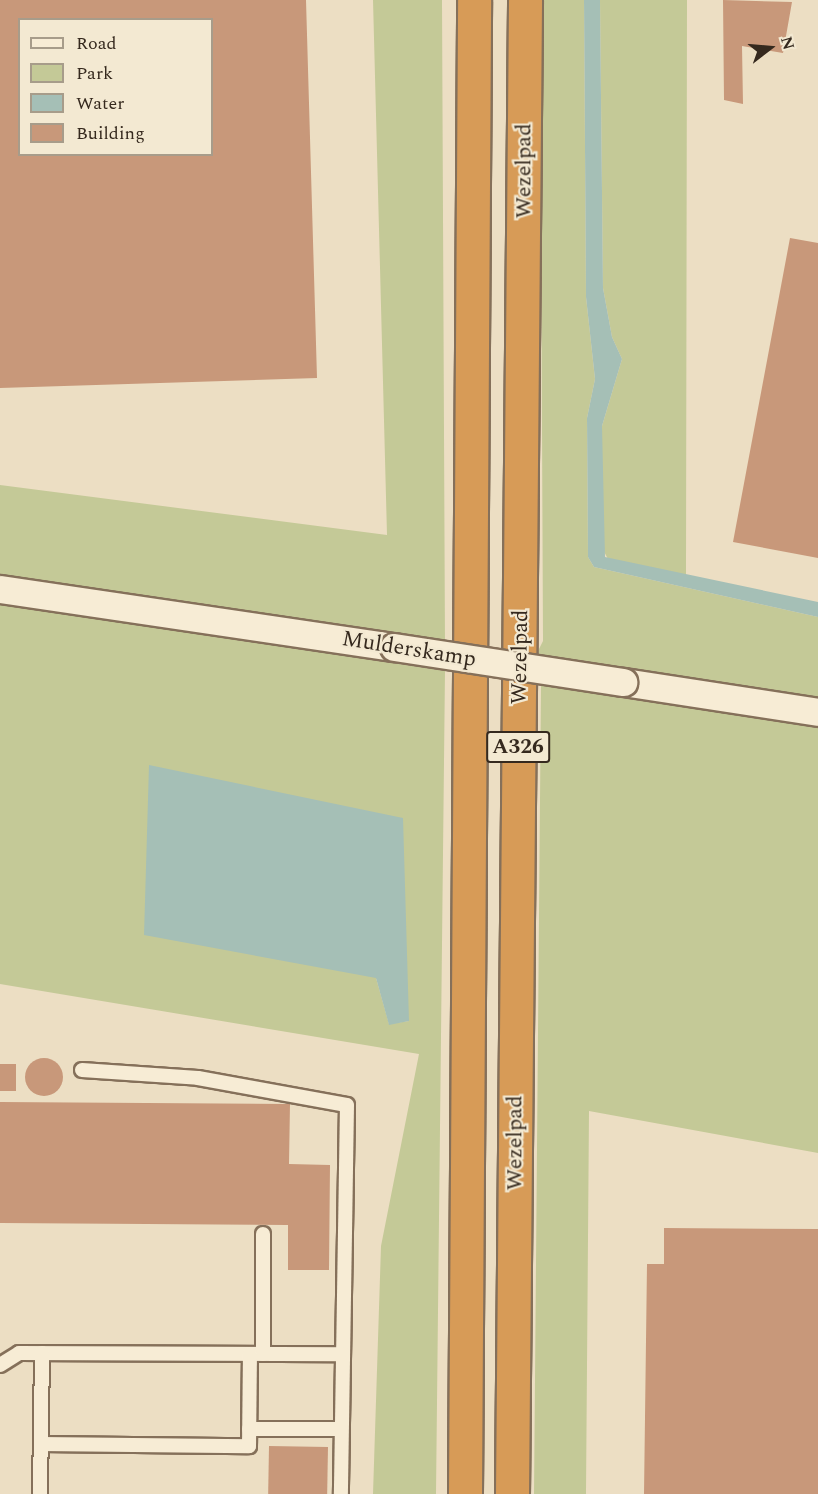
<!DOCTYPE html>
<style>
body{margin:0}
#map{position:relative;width:818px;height:1494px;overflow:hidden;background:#ecdec3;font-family:Spectral,serif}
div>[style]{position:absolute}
.green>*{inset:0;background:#c4c997}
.water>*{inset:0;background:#a5bfb6}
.building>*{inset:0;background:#c8987a;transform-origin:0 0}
.round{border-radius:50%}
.roads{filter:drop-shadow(2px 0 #85705a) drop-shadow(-2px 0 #85705a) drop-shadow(0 2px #85705a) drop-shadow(0 -2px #85705a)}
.lane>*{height:14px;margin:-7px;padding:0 7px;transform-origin:7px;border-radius:7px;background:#f7ecd5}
.street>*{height:27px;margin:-13.5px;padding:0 13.5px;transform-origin:13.5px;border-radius:13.5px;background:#f7ecd5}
.highway>*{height:33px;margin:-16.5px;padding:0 16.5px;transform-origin:16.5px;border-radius:16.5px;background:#d79b57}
.bridges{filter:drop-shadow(2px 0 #85705a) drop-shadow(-2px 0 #85705a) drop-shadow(0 2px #85705a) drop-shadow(0 -2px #85705a)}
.street-bridge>*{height:27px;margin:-13.5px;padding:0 13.5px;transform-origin:13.5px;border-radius:13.5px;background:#f7ecd5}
span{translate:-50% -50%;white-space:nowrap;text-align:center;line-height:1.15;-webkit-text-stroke:4.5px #f3e9d2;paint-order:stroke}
.shield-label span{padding:2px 4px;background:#f3e9d2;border:2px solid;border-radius:4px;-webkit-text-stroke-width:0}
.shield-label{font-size:21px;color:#35291e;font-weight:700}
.street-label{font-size:22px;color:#35291e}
.legend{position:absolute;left:18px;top:18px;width:195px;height:138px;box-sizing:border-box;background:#f3e9d2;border:2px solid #a79c8a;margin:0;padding:8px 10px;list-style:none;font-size:18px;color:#35291e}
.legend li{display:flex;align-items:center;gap:12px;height:30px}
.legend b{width:30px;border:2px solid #a79c8a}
.north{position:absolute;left:740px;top:18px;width:60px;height:60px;-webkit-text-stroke:4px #f3e9d2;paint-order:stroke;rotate:74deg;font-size:16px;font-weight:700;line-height:24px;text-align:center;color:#35291e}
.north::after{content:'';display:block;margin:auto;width:21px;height:27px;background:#35291e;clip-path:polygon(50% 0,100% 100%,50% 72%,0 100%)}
</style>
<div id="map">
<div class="green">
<i style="clip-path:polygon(373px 0,442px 0,445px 646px,0 575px,0 485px,387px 535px)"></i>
<i style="clip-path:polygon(540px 0,584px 0,586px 297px,595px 379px,587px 418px,588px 557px,594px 567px,818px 617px,818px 701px,535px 657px,543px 641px)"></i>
<i style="clip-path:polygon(600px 0,687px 0,686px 576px,608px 559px,601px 546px,602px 426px,622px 359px,612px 337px,603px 288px)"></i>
<i style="clip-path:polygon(evenodd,0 602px,445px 671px,436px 1494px,373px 1494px,381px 1246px,419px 1054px,0 984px,0 602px,376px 978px,409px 1021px,389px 1024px,376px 978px)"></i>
<i style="clip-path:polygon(541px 685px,818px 727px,818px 1153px,589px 1111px,586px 1494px,534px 1494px)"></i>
</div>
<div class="water">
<i style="clip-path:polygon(584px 0,600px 0,603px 288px,612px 337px,622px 359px,602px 426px,605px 557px,818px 602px,818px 617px,594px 567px,588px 557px,587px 418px,595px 379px,586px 297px)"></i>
<i style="clip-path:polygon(149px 765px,403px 818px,409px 1021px,389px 1025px,376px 978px,144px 935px)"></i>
</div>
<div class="building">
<i style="clip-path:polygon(evenodd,0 0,306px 0,317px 378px,0 388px,0 0,20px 20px,212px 20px,212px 154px,20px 154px,20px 20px)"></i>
<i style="clip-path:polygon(723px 0,792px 2px,783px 53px,742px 46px,743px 104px,724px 100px)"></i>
<i style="clip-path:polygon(790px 238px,818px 243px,818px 558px,733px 542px)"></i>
<i class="round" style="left:25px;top:1058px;width:38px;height:38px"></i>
<i style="left:0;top:1064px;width:16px;height:27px"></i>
<i style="clip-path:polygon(0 1102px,290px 1104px,289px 1164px,330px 1165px,329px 1270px,288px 1270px,288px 1225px,0 1223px)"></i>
<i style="clip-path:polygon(664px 1228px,818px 1229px,818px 1494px,644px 1494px,647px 1264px,664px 1264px)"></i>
<i style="left:269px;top:1446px;width:59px;height:48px;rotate:1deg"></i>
</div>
<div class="roads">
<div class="lane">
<i style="left:82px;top:1070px;width:116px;rotate:3.9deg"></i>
<i style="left:198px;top:1078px;width:151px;rotate:10.3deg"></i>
<i style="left:347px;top:1105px;width:389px;rotate:90.9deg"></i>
<i style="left:263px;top:1234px;width:120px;rotate:90deg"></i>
<i style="left:0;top:1365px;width:22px;rotate:-32deg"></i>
<i style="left:19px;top:1353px;width:324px;rotate:0.2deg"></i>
<i style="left:249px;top:1429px;width:92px"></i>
<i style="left:41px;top:1444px;width:208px;rotate:0.6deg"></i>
<i style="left:249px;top:1446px;width:92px;rotate:-89.4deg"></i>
<i style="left:40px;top:1494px;width:141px;rotate:-89.2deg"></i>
</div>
<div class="street">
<i style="left:0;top:589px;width:398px;rotate:8.4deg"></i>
<i style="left:623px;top:682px;width:197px;rotate:8.7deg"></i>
</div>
<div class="highway">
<i style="left:465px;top:1494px;width:1494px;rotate:-89.65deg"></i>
<i style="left:512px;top:1494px;width:1494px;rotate:-89.5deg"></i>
</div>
</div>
<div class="bridges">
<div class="street-bridge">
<i style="left:394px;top:647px;width:232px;rotate:8.7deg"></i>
</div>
</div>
<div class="shield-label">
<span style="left:518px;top:747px">A326</span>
</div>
<div class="street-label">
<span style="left:524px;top:171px;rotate:-90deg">Wezelpad</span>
<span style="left:409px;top:649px;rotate:9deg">Mulderskamp</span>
<span style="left:520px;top:657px;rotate:-89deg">Wezelpad</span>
<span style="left:515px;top:1143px;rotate:-90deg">Wezelpad</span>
</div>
<ul class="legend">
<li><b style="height:8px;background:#f7ecd5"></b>Road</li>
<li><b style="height:16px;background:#c4c997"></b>Park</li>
<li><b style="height:16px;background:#a5bfb6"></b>Water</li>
<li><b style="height:16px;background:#c8987a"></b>Building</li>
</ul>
<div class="north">N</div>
</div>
